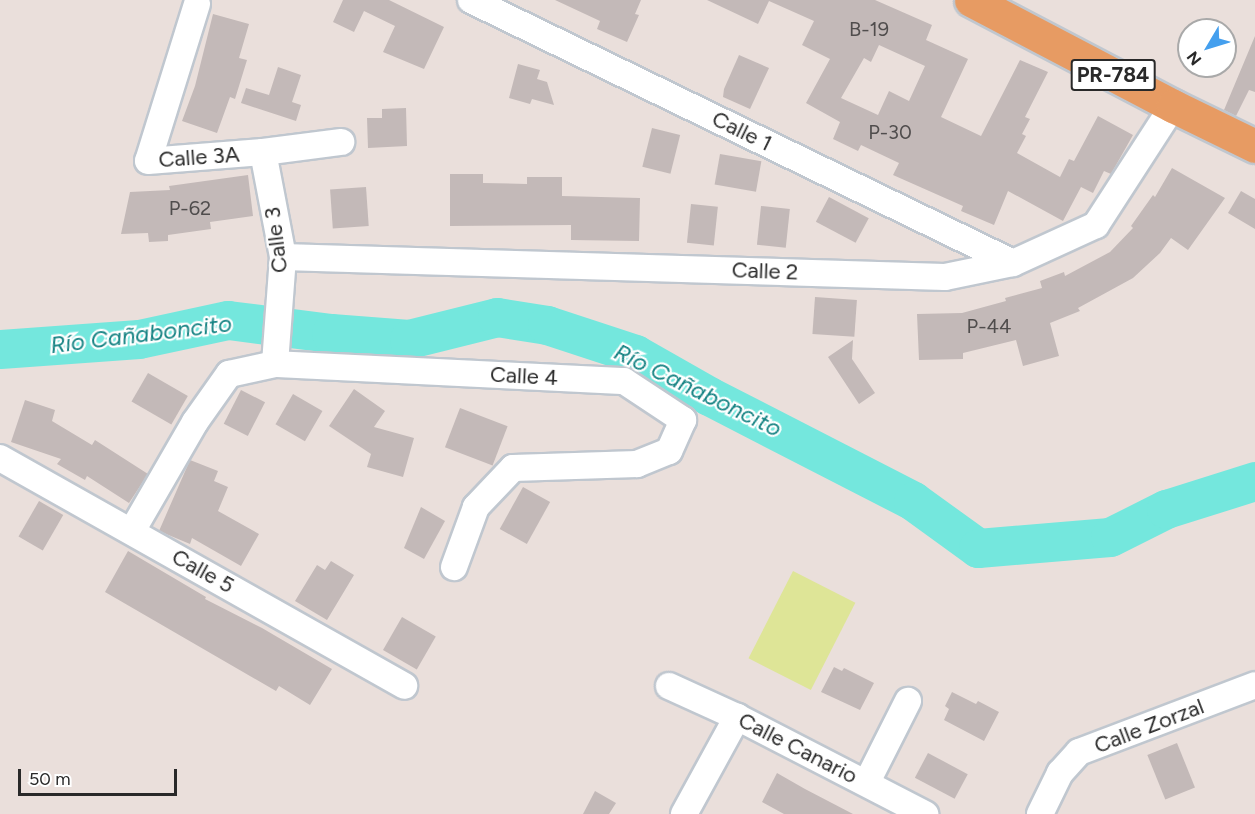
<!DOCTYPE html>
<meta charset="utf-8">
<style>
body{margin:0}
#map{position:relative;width:1255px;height:814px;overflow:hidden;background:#eadfdb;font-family:Figtree,sans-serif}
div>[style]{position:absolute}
.pitch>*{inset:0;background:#dee597;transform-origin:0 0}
.river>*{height:39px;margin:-19.5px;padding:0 19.5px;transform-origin:19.5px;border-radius:19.5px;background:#74e7dd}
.building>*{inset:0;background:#c3b9b8;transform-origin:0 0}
.roads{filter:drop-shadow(2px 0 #c0c7cf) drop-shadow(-2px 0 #c0c7cf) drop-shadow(0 2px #c0c7cf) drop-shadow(0 -2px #c0c7cf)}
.street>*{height:26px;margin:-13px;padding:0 13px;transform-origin:13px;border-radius:13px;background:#fff}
.primary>*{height:33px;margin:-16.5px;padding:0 16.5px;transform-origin:16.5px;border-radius:16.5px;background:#e79b63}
span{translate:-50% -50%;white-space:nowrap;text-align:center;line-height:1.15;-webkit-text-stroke:4.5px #fff;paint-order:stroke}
.number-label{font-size:20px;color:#504d4d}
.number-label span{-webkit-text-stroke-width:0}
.shield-label span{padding:2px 4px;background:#fff;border:2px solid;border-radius:4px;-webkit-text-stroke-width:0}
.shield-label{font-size:21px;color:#292929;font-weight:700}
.street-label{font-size:22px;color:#292929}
.water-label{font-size:24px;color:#158383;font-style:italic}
.north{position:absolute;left:1177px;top:18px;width:60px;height:60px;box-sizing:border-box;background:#fff;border:2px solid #a9a9a9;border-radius:50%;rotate:232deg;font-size:16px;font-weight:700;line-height:24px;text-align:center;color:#292929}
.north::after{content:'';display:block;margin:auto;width:21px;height:27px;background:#449fee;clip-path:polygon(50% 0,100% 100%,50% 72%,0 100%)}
.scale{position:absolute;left:18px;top:769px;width:159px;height:27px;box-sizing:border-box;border:3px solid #292929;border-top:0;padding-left:8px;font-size:18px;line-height:21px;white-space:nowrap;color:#292929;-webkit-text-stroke:4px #fff;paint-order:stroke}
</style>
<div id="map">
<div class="pitch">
<i style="left:793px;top:571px;width:70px;height:98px;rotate:27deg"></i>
</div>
<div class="river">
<i style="left:0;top:349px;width:139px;rotate:-4.1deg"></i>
<i style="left:139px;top:339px;width:91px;rotate:-12.1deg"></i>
<i style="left:228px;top:320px;width:104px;rotate:7.2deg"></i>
<i style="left:331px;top:333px;width:78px;rotate:4.4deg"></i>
<i style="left:409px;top:339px;width:91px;rotate:-14deg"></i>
<i style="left:497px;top:317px;width:51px;rotate:9.1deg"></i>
<i style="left:547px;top:325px;width:93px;rotate:18.2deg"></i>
<i style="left:635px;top:354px;width:85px;rotate:29.6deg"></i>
<i style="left:709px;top:396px;width:229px;rotate:27.2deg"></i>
<i style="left:913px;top:501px;width:80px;rotate:35.9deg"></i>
<i style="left:978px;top:548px;width:132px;rotate:-4.8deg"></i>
<i style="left:1110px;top:537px;width:63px;rotate:-26.6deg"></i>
<i style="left:1166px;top:509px;width:93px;rotate:-17.5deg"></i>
</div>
<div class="building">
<i style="clip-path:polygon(343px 0,389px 0,444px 27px,424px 69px,383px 52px,395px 26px,364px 11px,354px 32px,333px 22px)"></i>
<i style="clip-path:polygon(555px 0,641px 0,635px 14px,639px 15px,627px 42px,597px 29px,600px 21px)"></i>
<i style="clip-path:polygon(evenodd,707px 0,875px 0,932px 25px,926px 40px,968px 59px,941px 117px,981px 136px,1020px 60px,1048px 72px,1025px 117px,1030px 119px,1022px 134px,1026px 136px,1017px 153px,1060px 177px,1069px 159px,1074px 161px,1098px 116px,1133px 135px,1111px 174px,1104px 171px,1093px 193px,1081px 187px,1063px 221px,1008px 191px,994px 225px,961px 211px,963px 206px,893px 175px,899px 163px,861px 145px,858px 151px,833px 139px,840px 122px,806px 103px,830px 59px,802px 45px,814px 21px,769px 1px,758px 24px,707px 0,879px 45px,925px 66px,909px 101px,889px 91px,878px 115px,841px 98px,864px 58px,871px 62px,879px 45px)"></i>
<i style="clip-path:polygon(213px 14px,249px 24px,239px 58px,247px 60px,235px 99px,230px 97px,217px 133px,182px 121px,195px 86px)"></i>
<i style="clip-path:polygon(1255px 36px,1255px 92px,1249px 90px,1236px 116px,1224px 110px)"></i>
<i style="clip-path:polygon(739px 55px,769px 68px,750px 109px,723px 97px,724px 89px)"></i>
<i style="clip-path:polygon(518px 64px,540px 70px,537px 79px,547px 82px,554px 105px,532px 99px,530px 104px,509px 98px)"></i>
<i style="clip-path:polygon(278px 67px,301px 75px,292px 102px,301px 105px,296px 121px,241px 103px,246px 88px,269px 95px)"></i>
<i style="clip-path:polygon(406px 108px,407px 146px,368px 148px,367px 118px,382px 118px,382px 109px)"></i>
<i style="left:652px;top:128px;width:29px;height:40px;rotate:14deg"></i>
<i style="left:720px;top:154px;width:42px;height:31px;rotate:10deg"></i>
<i style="clip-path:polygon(1172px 168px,1225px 198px,1188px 250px,1171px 238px,1160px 253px,1133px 278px,1078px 308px,1080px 311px,1050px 323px,1059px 356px,1023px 366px,1016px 340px,963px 353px,963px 359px,919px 360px,917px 314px,962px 313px,1006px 301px,1005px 298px,1042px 288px,1040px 281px,1064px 272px,1065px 276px,1110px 252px,1133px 228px,1131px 226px,1153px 195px,1155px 197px)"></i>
<i style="clip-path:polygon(450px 174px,483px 174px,483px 183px,527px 184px,527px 177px,562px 177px,562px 196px,640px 198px,639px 241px,571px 240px,571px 225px,450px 226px)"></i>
<i style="clip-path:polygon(248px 175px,253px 216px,210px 222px,211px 229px,168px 235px,168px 241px,149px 242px,148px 233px,121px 234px,130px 192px,170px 190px,169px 186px)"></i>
<i style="left:366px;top:187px;width:39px;height:36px;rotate:86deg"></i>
<i style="clip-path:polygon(1241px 191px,1255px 199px,1255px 229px,1228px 213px)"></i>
<i style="left:829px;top:197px;width:45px;height:28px;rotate:28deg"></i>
<i style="left:691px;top:204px;width:27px;height:39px;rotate:6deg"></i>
<i style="left:761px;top:206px;width:29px;height:39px;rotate:6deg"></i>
<i style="left:815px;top:297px;width:42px;height:37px;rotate:4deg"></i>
<i style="clip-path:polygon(853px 340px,852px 359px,875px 393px,859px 404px,828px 357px)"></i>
<i style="left:148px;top:373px;width:46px;height:33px;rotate:30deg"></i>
<i style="clip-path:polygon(354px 389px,385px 411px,374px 427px,414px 438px,403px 477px,367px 467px,371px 454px,329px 426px)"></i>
<i style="left:241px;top:390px;width:27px;height:38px;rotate:27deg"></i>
<i style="left:293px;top:394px;width:34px;height:35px;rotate:30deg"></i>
<i style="clip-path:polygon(25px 400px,55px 410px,52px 421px,92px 445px,95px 440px,148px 474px,129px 503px,87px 476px,85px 480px,57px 464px,61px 459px,11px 442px)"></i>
<i style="left:460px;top:408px;width:51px;height:42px;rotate:21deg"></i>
<i style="clip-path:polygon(190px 460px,218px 471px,214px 481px,228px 487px,218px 511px,259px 534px,241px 566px,192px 538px,190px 544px,159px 531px)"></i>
<i style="left:523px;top:487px;width:31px;height:48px;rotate:29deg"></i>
<i style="left:39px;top:501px;width:28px;height:41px;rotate:30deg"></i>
<i style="clip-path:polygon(421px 507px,445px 521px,424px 559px,404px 548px)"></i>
<i style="clip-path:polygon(128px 551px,206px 597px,205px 599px,262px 628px,332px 669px,310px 705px,279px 686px,276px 691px,105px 592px)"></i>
<i style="clip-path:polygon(331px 561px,354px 575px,327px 620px,295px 601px,317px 565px,325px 570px)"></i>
<i style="left:402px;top:617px;width:39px;height:38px;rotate:30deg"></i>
<i style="clip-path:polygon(834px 667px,842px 671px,844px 668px,874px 683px,860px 710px,821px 692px)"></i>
<i style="clip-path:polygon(952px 692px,976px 704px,978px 701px,999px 712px,984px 741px,944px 720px,949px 709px,945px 706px)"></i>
<i style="left:1177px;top:743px;width:48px;height:32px;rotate:68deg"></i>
<i style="left:928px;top:753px;width:45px;height:28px;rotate:28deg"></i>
<i style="clip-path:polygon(777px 773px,805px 789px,853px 814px,784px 814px,762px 802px)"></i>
<i style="clip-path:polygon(595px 791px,616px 803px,609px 814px,583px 814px)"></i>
</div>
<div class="roads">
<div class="street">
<i style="left:471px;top:0;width:602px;rotate:25.88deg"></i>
<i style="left:197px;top:4px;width:164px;rotate:107.3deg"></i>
<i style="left:148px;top:161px;width:115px;rotate:-4.5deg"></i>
<i style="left:263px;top:152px;width:79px;rotate:-7.3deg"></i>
<i style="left:263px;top:152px;width:107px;rotate:79.2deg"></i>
<i style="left:283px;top:257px;width:107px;rotate:94.3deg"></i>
<i style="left:283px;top:257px;width:662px;rotate:1.73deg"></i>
<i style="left:945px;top:277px;width:69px;rotate:-11.6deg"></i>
<i style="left:1013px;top:263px;width:91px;rotate:-24.6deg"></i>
<i style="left:1096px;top:225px;width:142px;rotate:-57.1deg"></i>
<i style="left:0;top:458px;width:464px;rotate:29.4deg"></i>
<i style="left:132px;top:531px;width:126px;rotate:-60deg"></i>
<i style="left:195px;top:422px;width:59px;rotate:-54.7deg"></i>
<i style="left:229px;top:374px;width:47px;rotate:-12.3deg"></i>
<i style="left:275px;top:364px;width:349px;rotate:2.8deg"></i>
<i style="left:624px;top:381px;width:71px;rotate:33.5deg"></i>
<i style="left:683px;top:420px;width:34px;rotate:114deg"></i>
<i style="left:669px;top:451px;width:35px;rotate:158deg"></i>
<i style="left:637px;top:464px;width:124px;rotate:178.2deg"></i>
<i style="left:513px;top:468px;width:54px;rotate:133.5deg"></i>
<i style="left:476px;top:507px;width:64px;rotate:110.1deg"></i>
<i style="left:669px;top:686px;width:75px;rotate:24.5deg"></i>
<i style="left:737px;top:717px;width:212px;rotate:27.3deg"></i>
<i style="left:867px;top:782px;width:91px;rotate:-63.2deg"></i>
<i style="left:684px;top:814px;width:111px;rotate:-61.3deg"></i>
<i style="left:1040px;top:814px;width:46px;rotate:-64deg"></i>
<i style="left:1060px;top:773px;width:28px;rotate:-48deg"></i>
<i style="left:1079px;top:752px;width:188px;rotate:-20.8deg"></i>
</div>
<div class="primary">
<i style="left:971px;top:0;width:228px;rotate:27.7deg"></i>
<i style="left:1173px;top:106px;width:91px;rotate:26deg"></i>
</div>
</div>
<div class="number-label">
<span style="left:869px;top:29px">B-19</span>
<span style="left:890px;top:132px">P-30</span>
<span style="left:190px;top:208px">P-62</span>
<span style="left:989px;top:326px">P-44</span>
</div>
<div class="shield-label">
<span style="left:1113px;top:75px">PR-784</span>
</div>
<div class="street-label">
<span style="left:742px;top:131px;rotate:26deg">Calle 1</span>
<span style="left:199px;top:157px;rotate:-4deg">Calle 3A</span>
<span style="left:276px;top:240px;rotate:-97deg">Calle 3</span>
<span style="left:765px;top:271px;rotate:2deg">Calle 2</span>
<span style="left:524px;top:376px;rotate:3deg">Calle 4</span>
<span style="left:203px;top:571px;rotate:29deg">Calle 5</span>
<span style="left:1149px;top:726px;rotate:-21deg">Calle Zorzal</span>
<span style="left:798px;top:748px;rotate:27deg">Calle Canario</span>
</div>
<div class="water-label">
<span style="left:141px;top:334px;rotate:-7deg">Río Cañaboncito</span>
<span style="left:698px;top:390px;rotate:26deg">Río Cañaboncito</span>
</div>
<div class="north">N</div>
<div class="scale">50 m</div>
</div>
